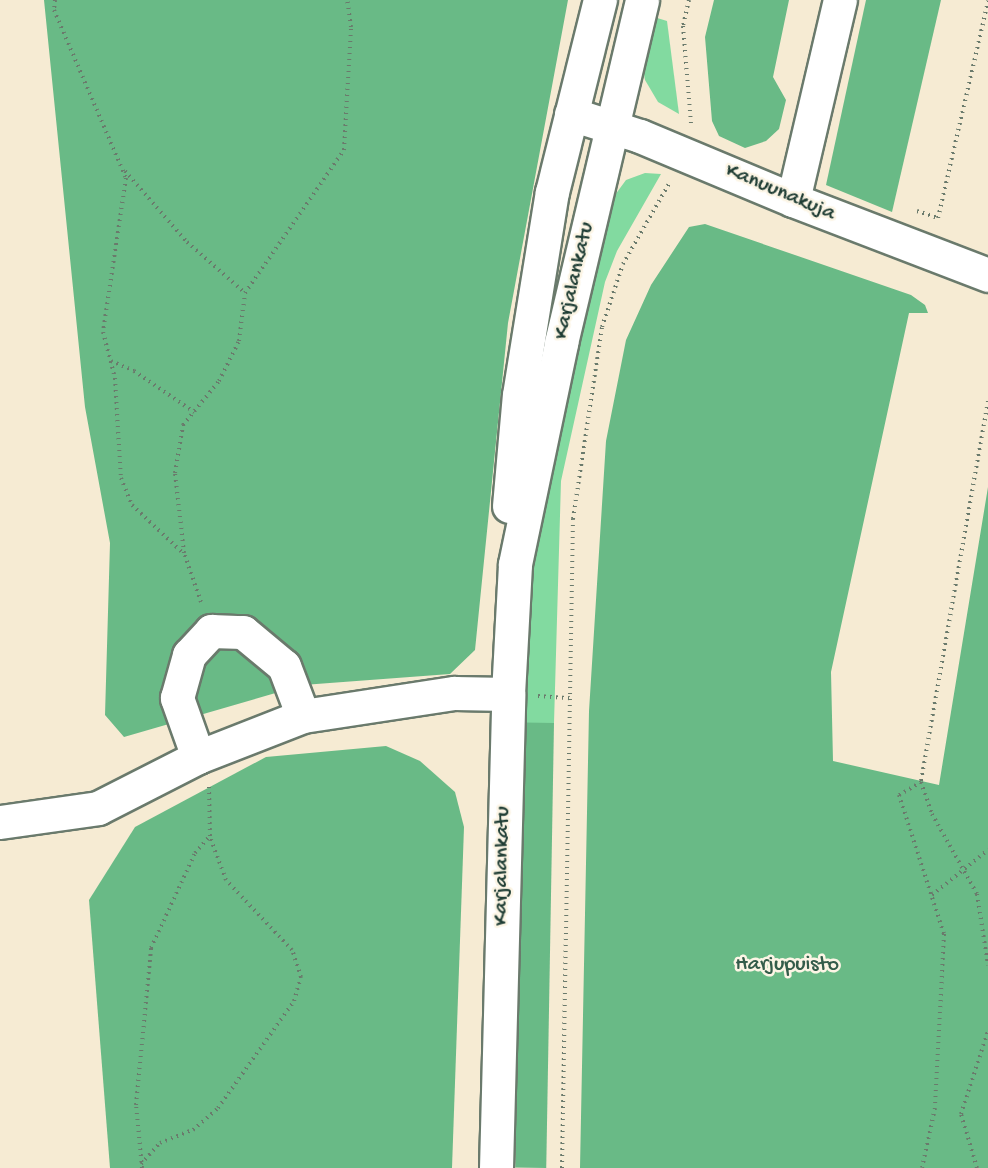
<!DOCTYPE html>
<style>
body{margin:0}
#map{position:relative;width:988px;height:1168px;overflow:hidden;background:#f6ebd3;font-family:"Gochi Hand",sans-serif}
div>[style]{position:absolute}
.green>*{inset:0;background:#82daa0}
.forest>*{inset:0;background:#69ba86;transform-origin:0 0}
.path>*{height:4px;margin-top:-2px;transform-origin:0;background:repeating-linear-gradient(90deg,#6a7a6c 0 1.5px,transparent 0 6px)}
.roads{filter:drop-shadow(2px 0 #6a7a6c) drop-shadow(-2px 0 #6a7a6c) drop-shadow(0 2px #6a7a6c) drop-shadow(0 -2px #6a7a6c)}
.street>*{height:33px;margin:-16.5px;padding:0 16.5px;transform-origin:16.5px;border-radius:16.5px;background:#fff}
.secondary>*{height:33px;margin:-16.5px;padding:0 16.5px;transform-origin:16.5px;border-radius:16.5px;background:#fff}
span{translate:-50% -50%;white-space:nowrap;text-align:center;line-height:1.15;-webkit-text-stroke:5px #fcf5e5;paint-order:stroke}
.street-label{font-size:22px;color:#1f3d34}
.park-label{font-size:22px;color:#335c4a}
</style>
<div id="map">
<div class="green">
<i style="clip-path:polygon(654px 17px,667px 21px,679px 114px,658px 102px,645px 80px,643px 69px)"></i>
<i style="clip-path:polygon(645px 173px,661px 174px,617px 251px,605px 282px,561px 481px,554px 723px,523px 724px,532px 557px,579px 336px,612px 199px,626px 180px)"></i>
</div>
<div class="forest">
<i style="clip-path:polygon(44px 0,568px 0,508px 323px,475px 650px,450px 674px,303px 685px,124px 737px,105px 715px,110px 543px,85px 407px)"></i>
<i style="clip-path:polygon(714px 0,789px 0,773px 77px,786px 100px,779px 129px,766px 141px,745px 148px,719px 136px,712px 121px,705px 37px)"></i>
<i style="clip-path:polygon(866px 0,941px 0,892px 212px,826px 185px)"></i>
<i style="clip-path:polygon(705px 224px,911px 295px,925px 305px,928px 313px,909px 313px,831px 672px,833px 761px,939px 785px,988px 487px,988px 1168px,580px 1168px,589px 711px,606px 441px,626px 340px,651px 285px,689px 227px)"></i>
<i style="left:554px;top:723px;width:445px;height:31px;rotate:91deg"></i>
<i style="clip-path:polygon(386px 746px,420px 761px,455px 792px,464px 827px,452px 1168px,110px 1168px,89px 900px,135px 827px,266px 757px)"></i>
</div>
<div class="path">
<i style="left:55px;top:0;width:10px;rotate:96deg"></i>
<i style="left:54px;top:10px;width:183px;rotate:66.8deg"></i>
<i style="left:126px;top:178px;width:156px;rotate:98.5deg"></i>
<i style="left:103px;top:332px;width:48px;rotate:75.4deg"></i>
<i style="left:115px;top:378px;width:100px;rotate:86.6deg"></i>
<i style="left:121px;top:478px;width:29px;rotate:68deg"></i>
<i style="left:132px;top:505px;width:70px;rotate:43.3deg"></i>
<i style="left:689px;top:0;width:27px;rotate:103deg"></i>
<i style="left:683px;top:26px;width:98px;rotate:85.3deg"></i>
<i style="left:125px;top:171px;width:94px;rotate:48.9deg"></i>
<i style="left:187px;top:242px;width:77px;rotate:41.3deg"></i>
<i style="left:917px;top:211px;width:22px;rotate:18deg"></i>
<i style="left:938px;top:218px;width:223px;rotate:-77deg"></i>
<i style="left:111px;top:361px;width:25px;rotate:23deg"></i>
<i style="left:134px;top:371px;width:73px;rotate:34.3deg"></i>
<i style="left:988px;top:401px;width:387px;rotate:100deg"></i>
<i style="left:921px;top:782px;width:34px;rotate:71deg"></i>
<i style="left:932px;top:814px;width:92px;rotate:60.6deg"></i>
<i style="left:977px;top:894px;width:72px;rotate:81.2deg"></i>
<i style="left:201px;top:602px;width:52px;rotate:-109.1deg"></i>
<i style="left:184px;top:553px;width:81px;rotate:-96.4deg"></i>
<i style="left:175px;top:473px;width:49px;rotate:-80.5deg"></i>
<i style="left:183px;top:425px;width:57px;rotate:-50.7deg"></i>
<i style="left:219px;top:381px;width:45px;rotate:-63.4deg"></i>
<i style="left:239px;top:341px;width:48px;rotate:-82.9deg"></i>
<i style="left:245px;top:293px;width:174px;rotate:-55.3deg"></i>
<i style="left:344px;top:150px;width:123px;rotate:-86.7deg"></i>
<i style="left:351px;top:27px;width:27px;rotate:-98deg"></i>
<i style="left:538px;top:696px;width:32px;rotate:4deg"></i>
<i style="left:921px;top:782px;width:26px;rotate:149deg"></i>
<i style="left:899px;top:795px;width:146px;rotate:72.1deg"></i>
<i style="left:944px;top:934px;width:174px;rotate:93deg"></i>
<i style="left:935px;top:1108px;width:61px;rotate:102.2deg"></i>
<i style="left:932px;top:895px;width:72px;rotate:-38.8deg"></i>
<i style="left:141px;top:1164px;width:28px;rotate:-48deg"></i>
<i style="left:160px;top:1143px;width:35px;rotate:-22deg"></i>
<i style="left:193px;top:1130px;width:33px;rotate:-41deg"></i>
<i style="left:218px;top:1108px;width:131px;rotate:-54.6deg"></i>
<i style="left:294px;top:1001px;width:25px;rotate:-74deg"></i>
<i style="left:301px;top:977px;width:28px;rotate:-108deg"></i>
<i style="left:292px;top:950px;width:96px;rotate:-133.3deg"></i>
<i style="left:226px;top:880px;width:46px;rotate:-110.4deg"></i>
<i style="left:142px;top:1168px;width:63px;rotate:-95.4deg"></i>
<i style="left:136px;top:1105px;width:158px;rotate:-84.5deg"></i>
<i style="left:151px;top:948px;width:105px;rotate:-65.1deg"></i>
<i style="left:195px;top:853px;width:23px;rotate:-49deg"></i>
<i style="left:210px;top:836px;width:49px;rotate:-91.2deg"></i>
<i style="left:562px;top:1168px;width:649px;rotate:-89.03deg"></i>
<i style="left:573px;top:519px;width:194px;rotate:-81.4deg"></i>
<i style="left:602px;top:327px;width:66px;rotate:-71.6deg"></i>
<i style="left:623px;top:264px;width:95px;rotate:-60.2deg"></i>
<i style="left:977px;top:1168px;width:56px;rotate:-106.5deg"></i>
<i style="left:961px;top:1114px;width:87px;rotate:-72deg"></i>
</div>
<div class="roads">
<div class="street">
<i style="left:571px;top:114px;width:72px;rotate:17.7deg"></i>
<i style="left:640px;top:136px;width:166px;rotate:22.7deg"></i>
<i style="left:793px;top:200px;width:209px;rotate:21deg"></i>
<i style="left:793px;top:200px;width:205px;rotate:-76.8deg"></i>
<i style="left:198px;top:757px;width:63px;rotate:-109.6deg"></i>
<i style="left:177px;top:698px;width:45px;rotate:-74.4deg"></i>
<i style="left:189px;top:655px;width:33px;rotate:-47deg"></i>
<i style="left:211px;top:631px;width:32px;rotate:2deg"></i>
<i style="left:243px;top:632px;width:53px;rotate:39.7deg"></i>
<i style="left:284px;top:666px;width:53px;rotate:69.2deg"></i>
<i style="left:0;top:822px;width:99px;rotate:-8.1deg"></i>
<i style="left:98px;top:808px;width:112px;rotate:-27deg"></i>
<i style="left:198px;top:757px;width:113px;rotate:-21.3deg"></i>
<i style="left:303px;top:716px;width:153px;rotate:-8.7deg"></i>
<i style="left:454px;top:693px;width:54px;rotate:1.1deg"></i>
</div>
<div class="secondary">
<i style="left:509px;top:506px;width:111px;rotate:-84.9deg"></i>
<i style="left:519px;top:395px;width:206px;rotate:-80.8deg"></i>
<i style="left:552px;top:192px;width:198px;rotate:-76deg"></i>
<i style="left:496px;top:1168px;width:474px;rotate:-88.5deg"></i>
<i style="left:508px;top:694px;width:130px;rotate:-86.9deg"></i>
<i style="left:515px;top:564px;width:226px;rotate:-78.2deg"></i>
<i style="left:561px;top:343px;width:352px;rotate:-76.7deg"></i>
</div>
</div>
<div class="street-label">
<span style="left:780px;top:193px;rotate:23deg">Kanuunakuja</span>
<span style="left:575px;top:281px;rotate:-77deg">Karjalankatu</span>
<span style="left:503px;top:866px;rotate:-89deg">Karjalankatu</span>
</div>
<div class="park-label">
<span style="left:787px;top:966px">Harjupuisto</span>
</div>
</div>
